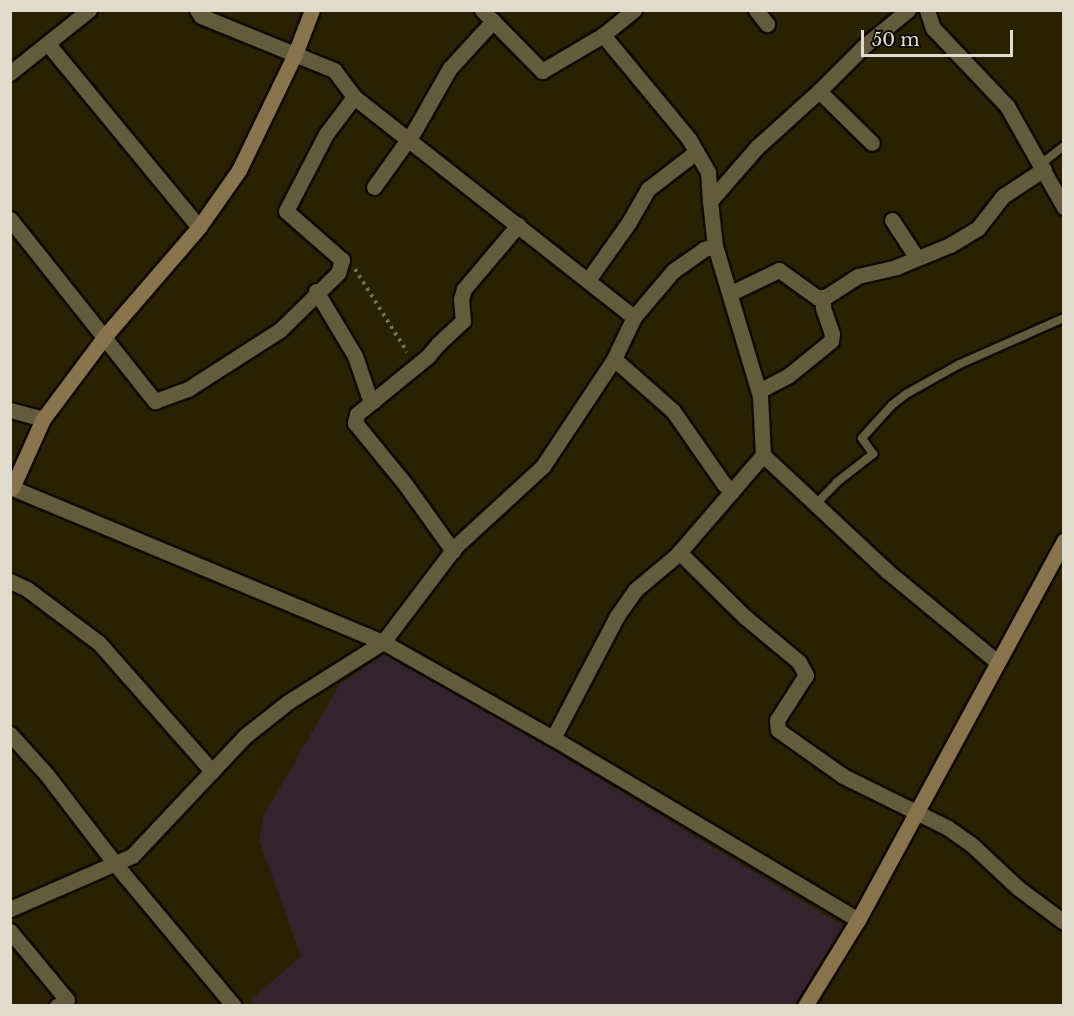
<!DOCTYPE html>
<style>
body{margin:0}
#map{position:relative;width:1074px;height:1016px;overflow:hidden;background:#2a2103;font-family:"Libre Baskerville",serif}
div>[style]{position:absolute}
.industrial>*{inset:0;background:#34232c}
.path>*{height:4px;margin-top:-2px;transform-origin:0;background:repeating-linear-gradient(90deg,#736c53 0 3px,transparent 0 7.5px)}
.roads{filter:drop-shadow(2px 0 #110a00) drop-shadow(-2px 0 #110a00) drop-shadow(0 2px #110a00) drop-shadow(0 -2px #110a00)}
.lane>*{height:8px;margin:-4px;padding:0 4px;transform-origin:4px;border-radius:4px;background:#645a3c}
.street>*{height:15px;margin:-7.5px;padding:0 7.5px;transform-origin:7.5px;border-radius:7.5px;background:#645a3c}
.secondary>*{height:15px;margin:-7.5px;padding:0 7.5px;transform-origin:7.5px;border-radius:7.5px;background:#87744c}
span{translate:-50% -50%;white-space:nowrap;text-align:center;line-height:1.15;-webkit-text-stroke:5px #0f0b02;paint-order:stroke}
.frame{position:absolute;inset:0;border:12px solid #e0dbca;pointer-events:none}
.scale{position:absolute;left:861px;top:30px;width:152px;height:27px;box-sizing:border-box;border:3px solid #e0dbca;border-top:0;padding-left:8px;font-size:18px;line-height:21px;white-space:nowrap;color:#e0dbca;-webkit-text-stroke:4px #0f0b02;paint-order:stroke}
</style>
<div id="map">
<div class="industrial">
<i style="clip-path:polygon(389px 651px,843px 926px,794px 1005px,256px 1006px,251px 1000px,301px 956px,259px 840px,264px 815px,340px 684px)"></i>
</div>
<div class="path">
<i style="left:355px;top:269px;width:98px;rotate:57.9deg"></i>
</div>
<div class="roads">
<div class="lane">
<i style="left:1041px;top:164px;width:29px;rotate:-38deg"></i>
<i style="left:816px;top:504px;width:30px;rotate:-46deg"></i>
<i style="left:837px;top:482px;width:46px;rotate:-37.9deg"></i>
<i style="left:873px;top:454px;width:19px;rotate:-125deg"></i>
<i style="left:862px;top:438px;width:45px;rotate:-47.7deg"></i>
<i style="left:892px;top:405px;width:18px;rotate:-38deg"></i>
<i style="left:906px;top:394px;width:62px;rotate:-29.1deg"></i>
<i style="left:960px;top:364px;width:114px;rotate:-23.9deg"></i>
</div>
<div class="street">
<i style="left:197px;top:10px;width:7px;rotate:56deg"></i>
<i style="left:201px;top:16px;width:144px;rotate:22.1deg"></i>
<i style="left:334px;top:70px;width:34px;rotate:53deg"></i>
<i style="left:354px;top:97px;width:356px;rotate:38.2deg"></i>
<i style="left:482px;top:10px;width:86px;rotate:45.5deg"></i>
<i style="left:542px;top:71px;width:71px;rotate:-30.5deg"></i>
<i style="left:603px;top:35px;width:40px;rotate:-39deg"></i>
<i style="left:756px;top:10px;width:18px;rotate:52deg"></i>
<i style="left:908px;top:10px;width:58px;rotate:140.6deg"></i>
<i style="left:863px;top:47px;width:62px;rotate:135deg"></i>
<i style="left:819px;top:91px;width:84px;rotate:137.9deg"></i>
<i style="left:757px;top:147px;width:72px;rotate:131deg"></i>
<i style="left:710px;top:201px;width:45px;rotate:83.7deg"></i>
<i style="left:715px;top:246px;width:157px;rotate:73.3deg"></i>
<i style="left:760px;top:396px;width:59px;rotate:87.1deg"></i>
<i style="left:763px;top:455px;width:170px;rotate:43.1deg"></i>
<i style="left:887px;top:571px;width:141px;rotate:39.5deg"></i>
<i style="left:927px;top:10px;width:19px;rotate:72deg"></i>
<i style="left:933px;top:28px;width:108px;rotate:46.5deg"></i>
<i style="left:1007px;top:106px;width:116px;rotate:60.6deg"></i>
<i style="left:603px;top:35px;width:135px;rotate:50.4deg"></i>
<i style="left:689px;top:139px;width:38px;rotate:60deg"></i>
<i style="left:708px;top:172px;width:29px;rotate:86deg"></i>
<i style="left:48px;top:44px;width:237px;rotate:50.5deg"></i>
<i style="left:10px;top:73px;width:101px;rotate:-38.6deg"></i>
<i style="left:819px;top:91px;width:74px;rotate:44.5deg"></i>
<i style="left:374px;top:187px;width:69px;rotate:-54.5deg"></i>
<i style="left:414px;top:131px;width:73px;rotate:-60.3deg"></i>
<i style="left:450px;top:68px;width:64px;rotate:-47.5deg"></i>
<i style="left:10px;top:219px;width:233px;rotate:51.5deg"></i>
<i style="left:155px;top:401px;width:35px;rotate:-20deg"></i>
<i style="left:188px;top:389px;width:109px;rotate:-32.7deg"></i>
<i style="left:280px;top:330px;width:81px;rotate:-44.5deg"></i>
<i style="left:338px;top:273px;width:14px;rotate:-73deg"></i>
<i style="left:342px;top:260px;width:74px;rotate:-138.8deg"></i>
<i style="left:286px;top:211px;width:87px;rotate:-62.5deg"></i>
<i style="left:326px;top:134px;width:46px;rotate:-52.9deg"></i>
<i style="left:892px;top:220px;width:45px;rotate:56.7deg"></i>
<i style="left:588px;top:280px;width:71px;rotate:-54.7deg"></i>
<i style="left:629px;top:222px;width:38px;rotate:-60deg"></i>
<i style="left:648px;top:189px;width:61px;rotate:-37.6deg"></i>
<i style="left:316px;top:291px;width:76px;rotate:59deg"></i>
<i style="left:355px;top:356px;width:40px;rotate:71.1deg"></i>
<i style="left:368px;top:394px;width:9px;rotate:54deg"></i>
<i style="left:731px;top:293px;width:53px;rotate:-25.6deg"></i>
<i style="left:779px;top:270px;width:48px;rotate:35.7deg"></i>
<i style="left:818px;top:298px;width:9px;rotate:-13deg"></i>
<i style="left:827px;top:296px;width:37px;rotate:-33deg"></i>
<i style="left:858px;top:276px;width:39px;rotate:-13deg"></i>
<i style="left:896px;top:267px;width:58px;rotate:-22.2deg"></i>
<i style="left:950px;top:245px;width:33px;rotate:-31deg"></i>
<i style="left:978px;top:228px;width:41px;rotate:-52deg"></i>
<i style="left:1003px;top:196px;width:49px;rotate:-33.4deg"></i>
<i style="left:614px;top:359px;width:79px;rotate:41.4deg"></i>
<i style="left:673px;top:411px;width:89px;rotate:55.1deg"></i>
<i style="left:724px;top:484px;width:11px;rotate:41deg"></i>
<i style="left:759px;top:391px;width:34px;rotate:-28deg"></i>
<i style="left:789px;top:375px;width:54px;rotate:-39deg"></i>
<i style="left:831px;top:341px;width:7px;rotate:-82deg"></i>
<i style="left:832px;top:334px;width:28px;rotate:-109deg"></i>
<i style="left:823px;top:308px;width:11px;rotate:-90deg"></i>
<i style="left:10px;top:410px;width:34px;rotate:15deg"></i>
<i style="left:10px;top:487px;width:404px;rotate:22.6deg"></i>
<i style="left:383px;top:642px;width:195px;rotate:29.5deg"></i>
<i style="left:553px;top:738px;width:355px;rotate:30.8deg"></i>
<i style="left:453px;top:551px;width:82px;rotate:-125.6deg"></i>
<i style="left:405px;top:484px;width:79px;rotate:-129.3deg"></i>
<i style="left:355px;top:423px;width:9px;rotate:-77deg"></i>
<i style="left:357px;top:414px;width:92px;rotate:-39.2deg"></i>
<i style="left:428px;top:356px;width:16px;rotate:-50deg"></i>
<i style="left:438px;top:344px;width:34px;rotate:-43deg"></i>
<i style="left:463px;top:321px;width:22px;rotate:-95deg"></i>
<i style="left:461px;top:299px;width:10px;rotate:-73deg"></i>
<i style="left:464px;top:289px;width:84px;rotate:-49.8deg"></i>
<i style="left:679px;top:552px;width:93px;rotate:44.6deg"></i>
<i style="left:745px;top:617px;width:70px;rotate:39.8deg"></i>
<i style="left:799px;top:662px;width:15px;rotate:62deg"></i>
<i style="left:806px;top:675px;width:54px;rotate:122.8deg"></i>
<i style="left:777px;top:720px;width:10px;rotate:84deg"></i>
<i style="left:778px;top:730px;width:80px;rotate:35.3deg"></i>
<i style="left:843px;top:776px;width:117px;rotate:26.3deg"></i>
<i style="left:948px;top:828px;width:28px;rotate:35deg"></i>
<i style="left:971px;top:844px;width:64px;rotate:43.1deg"></i>
<i style="left:1018px;top:888px;width:57px;rotate:36.5deg"></i>
<i style="left:10px;top:581px;width:19px;rotate:25deg"></i>
<i style="left:27px;top:589px;width:90px;rotate:36.9deg"></i>
<i style="left:99px;top:643px;width:171px;rotate:48.6deg"></i>
<i style="left:10px;top:734px;width:55px;rotate:47.9deg"></i>
<i style="left:47px;top:775px;width:113px;rotate:52.5deg"></i>
<i style="left:116px;top:865px;width:184px;rotate:50.1deg"></i>
<i style="left:553px;top:738px;width:138px;rotate:-62.3deg"></i>
<i style="left:617px;top:616px;width:32px;rotate:-55deg"></i>
<i style="left:635px;top:590px;width:55px;rotate:-39.8deg"></i>
<i style="left:677px;top:555px;width:132px;rotate:-49.3deg"></i>
<i style="left:10px;top:909px;width:133px;rotate:-23.5deg"></i>
<i style="left:132px;top:856px;width:165px;rotate:-46.7deg"></i>
<i style="left:245px;top:736px;width:55px;rotate:-38.3deg"></i>
<i style="left:288px;top:702px;width:112px;rotate:-32.3deg"></i>
<i style="left:383px;top:642px;width:119px;rotate:-52.8deg"></i>
<i style="left:455px;top:547px;width:120px;rotate:-42.6deg"></i>
<i style="left:543px;top:466px;width:128px;rotate:-56.4deg"></i>
<i style="left:614px;top:359px;width:47px;rotate:-64.5deg"></i>
<i style="left:634px;top:317px;width:60px;rotate:-49.7deg"></i>
<i style="left:673px;top:271px;width:38px;rotate:-35deg"></i>
<i style="left:704px;top:249px;width:11px;rotate:-15deg"></i>
<i style="left:10px;top:931px;width:89px;rotate:50.4deg"></i>
<i style="left:67px;top:1000px;width:12px;rotate:149deg"></i>
</div>
<div class="secondary">
<i style="left:12px;top:488px;width:76px;rotate:-65.8deg"></i>
<i style="left:43px;top:419px;width:104px;rotate:-53.2deg"></i>
<i style="left:105px;top:336px;width:144px;rotate:-49.2deg"></i>
<i style="left:199px;top:227px;width:70px;rotate:-54.9deg"></i>
<i style="left:239px;top:170px;width:129px;rotate:-64.2deg"></i>
<i style="left:295px;top:54px;width:47px;rotate:-68.9deg"></i>
<i style="left:805px;top:1006px;width:101px;rotate:-58.4deg"></i>
<i style="left:858px;top:920px;width:432px;rotate:-61.5deg"></i>
</div>
</div>
<div class="frame"></div>
<div class="scale">50 m</div>
</div>
